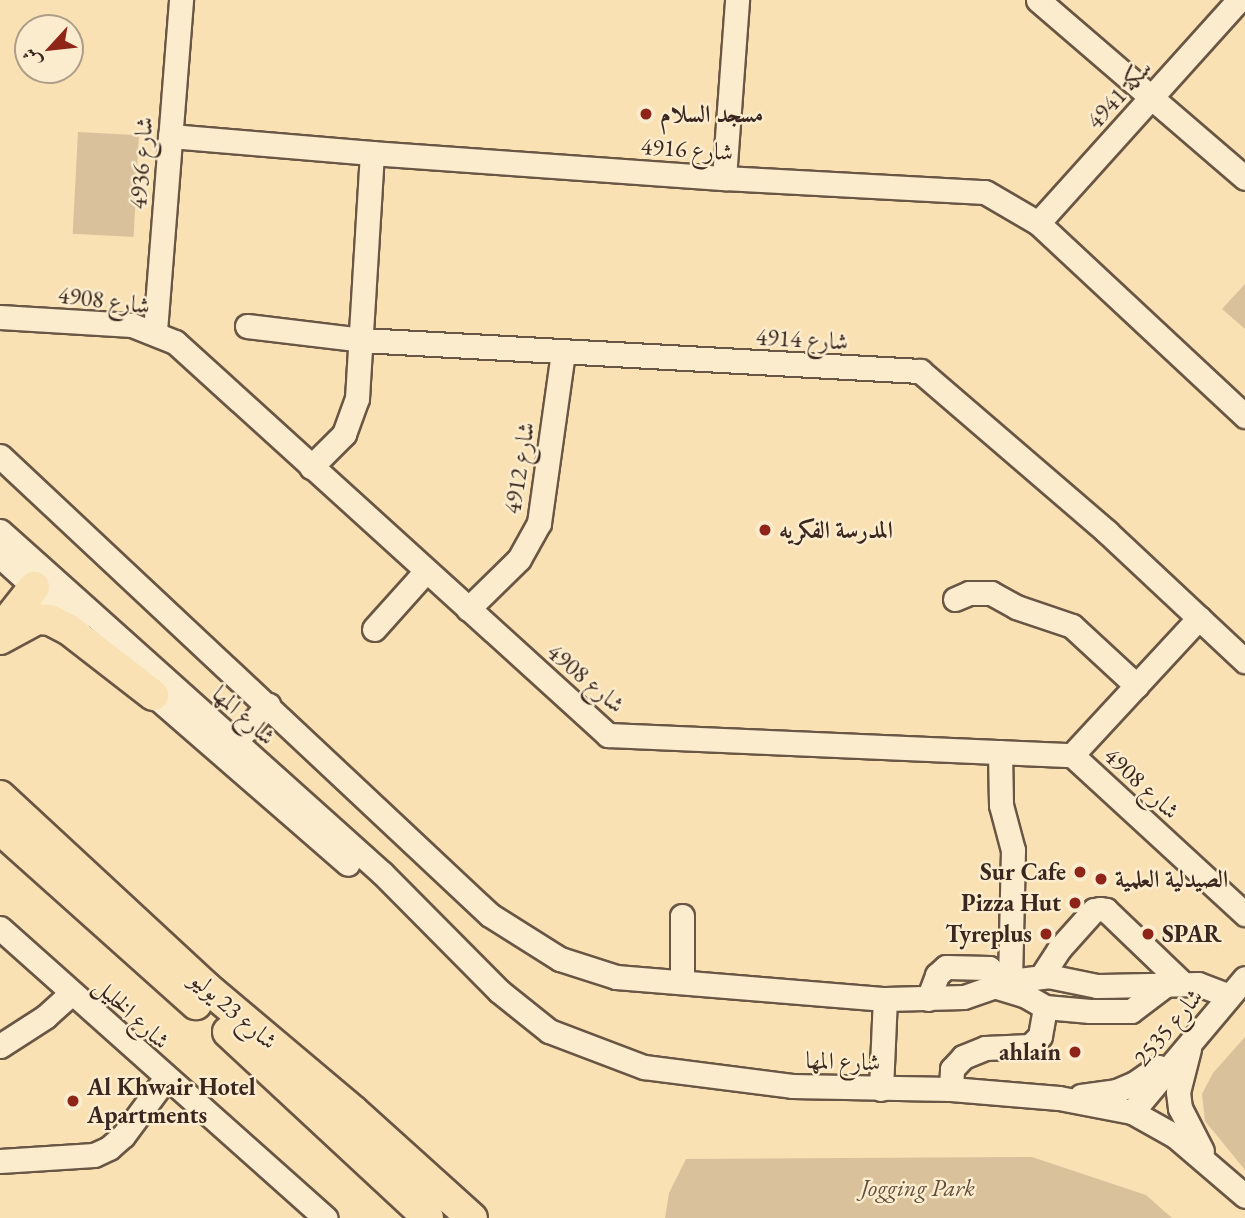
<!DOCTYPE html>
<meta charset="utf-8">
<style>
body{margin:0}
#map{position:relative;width:1245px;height:1218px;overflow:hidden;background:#f9e1b4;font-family:"EB Garamond",Amiri,serif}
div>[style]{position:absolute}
.green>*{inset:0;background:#d9c19b;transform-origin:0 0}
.roads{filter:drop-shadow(2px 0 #6a5644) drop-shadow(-2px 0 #6a5644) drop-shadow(0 2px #6a5644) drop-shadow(0 -2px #6a5644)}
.minor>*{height:23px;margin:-11.5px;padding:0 11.5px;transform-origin:11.5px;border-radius:11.5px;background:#fbecce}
.major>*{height:30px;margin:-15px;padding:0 15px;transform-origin:15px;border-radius:15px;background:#f9e1b4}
.dots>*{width:19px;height:19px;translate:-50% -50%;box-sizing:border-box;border:4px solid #fbecce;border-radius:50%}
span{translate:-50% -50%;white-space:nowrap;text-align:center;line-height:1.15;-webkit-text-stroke:5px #fbecce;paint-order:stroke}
.street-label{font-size:24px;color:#3b271f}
.poi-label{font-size:24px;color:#3b271f;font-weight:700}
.left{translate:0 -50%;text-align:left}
.right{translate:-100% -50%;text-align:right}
.park-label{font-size:24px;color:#624e3e;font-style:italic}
.north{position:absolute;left:14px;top:14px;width:70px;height:70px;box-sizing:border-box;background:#fbecce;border:2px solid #ae9d88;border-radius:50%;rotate:243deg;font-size:19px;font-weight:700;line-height:28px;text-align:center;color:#3b271f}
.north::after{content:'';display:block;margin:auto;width:24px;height:32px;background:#8f2418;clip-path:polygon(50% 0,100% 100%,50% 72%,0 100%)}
</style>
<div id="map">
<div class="green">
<i style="left:78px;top:132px;width:61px;height:102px;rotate:3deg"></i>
<i style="clip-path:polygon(1245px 284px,1245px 329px,1222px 309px)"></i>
<i style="clip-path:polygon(1245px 1037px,1245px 1170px,1205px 1121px,1202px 1094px,1213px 1073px)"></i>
<i style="clip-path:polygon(1032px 1157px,1146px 1195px,1172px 1218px,665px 1218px,669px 1193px,686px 1159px)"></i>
</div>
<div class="roads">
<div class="minor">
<i style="left:1038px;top:0;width:273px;rotate:40.7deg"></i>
<i style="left:170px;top:136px;width:203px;rotate:4.8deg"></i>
<i style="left:724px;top:178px;width:178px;rotate:-85.8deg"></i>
<i style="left:1038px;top:223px;width:300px;rotate:-48deg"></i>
<i style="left:0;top:317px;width:132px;rotate:3.5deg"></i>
<i style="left:132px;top:325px;width:46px;rotate:21.6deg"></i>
<i style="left:175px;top:342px;width:585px;rotate:42.23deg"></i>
<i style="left:608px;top:735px;width:464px;rotate:2.5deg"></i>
<i style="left:1072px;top:755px;width:235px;rotate:42.6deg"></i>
<i style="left:247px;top:326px;width:116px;rotate:6.9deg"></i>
<i style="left:362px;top:340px;width:559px;rotate:3.18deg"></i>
<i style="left:920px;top:371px;width:247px;rotate:40.7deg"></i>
<i style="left:1107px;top:532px;width:189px;rotate:43.1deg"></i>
<i style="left:155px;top:331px;width:332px;rotate:-85.5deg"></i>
<i style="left:0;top:456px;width:671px;rotate:43.13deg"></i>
<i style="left:490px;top:915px;width:83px;rotate:32.2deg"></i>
<i style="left:560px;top:959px;width:59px;rotate:17.8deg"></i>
<i style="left:616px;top:977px;width:270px;rotate:4.7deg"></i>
<i style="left:885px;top:999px;width:79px;rotate:-1.5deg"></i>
<i style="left:964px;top:997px;width:49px;rotate:-19.2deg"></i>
<i style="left:1010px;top:981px;width:38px;rotate:-7deg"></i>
<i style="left:1048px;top:976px;width:50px;rotate:11.5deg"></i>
<i style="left:1097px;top:986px;width:101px;rotate:-1.1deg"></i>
<i style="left:1198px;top:984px;width:33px;rotate:21deg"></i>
<i style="left:311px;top:467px;width:47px;rotate:-45deg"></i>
<i style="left:344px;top:434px;width:38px;rotate:-70deg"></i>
<i style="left:357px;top:398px;width:245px;rotate:-86.5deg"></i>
<i style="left:372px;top:153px;width:353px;rotate:4.1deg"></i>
<i style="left:724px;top:178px;width:261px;rotate:3.1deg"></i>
<i style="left:985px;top:192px;width:61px;rotate:30.3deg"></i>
<i style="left:1038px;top:223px;width:283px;rotate:43deg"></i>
<i style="left:0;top:531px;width:513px;rotate:41.84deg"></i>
<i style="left:382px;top:873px;width:166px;rotate:45.2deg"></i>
<i style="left:499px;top:991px;width:64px;rotate:38.7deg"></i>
<i style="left:549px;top:1031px;width:102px;rotate:20.8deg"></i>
<i style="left:644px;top:1067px;width:149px;rotate:7.3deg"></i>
<i style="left:792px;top:1086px;width:159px;rotate:1.1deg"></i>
<i style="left:951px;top:1089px;width:108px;rotate:4.8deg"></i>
<i style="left:1059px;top:1098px;width:74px;rotate:10.9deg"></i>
<i style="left:1132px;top:1112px;width:49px;rotate:29.2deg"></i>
<i style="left:1175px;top:1136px;width:92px;rotate:40.6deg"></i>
<i style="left:0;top:556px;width:104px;rotate:42.3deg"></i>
<i style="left:955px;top:599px;width:15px;rotate:-23deg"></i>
<i style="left:969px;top:593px;width:22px"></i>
<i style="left:991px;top:593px;width:29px;rotate:29deg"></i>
<i style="left:1016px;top:607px;width:59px;rotate:18.7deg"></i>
<i style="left:1072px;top:626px;width:88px;rotate:42.7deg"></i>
<i style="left:468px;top:609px;width:71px;rotate:-44.4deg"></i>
<i style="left:519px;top:559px;width:41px;rotate:-60.9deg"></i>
<i style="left:539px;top:523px;width:173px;rotate:-82deg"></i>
<i style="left:374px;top:629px;width:78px;rotate:-48.1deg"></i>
<i style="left:141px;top:684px;width:274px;rotate:41deg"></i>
<i style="left:235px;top:742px;width:50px;rotate:-48.3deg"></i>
<i style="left:1000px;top:752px;width:53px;rotate:88.9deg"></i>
<i style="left:1001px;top:805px;width:47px;rotate:75.1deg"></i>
<i style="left:1013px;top:850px;width:131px;rotate:91.3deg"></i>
<i style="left:1072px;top:755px;width:187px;rotate:-47.2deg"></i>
<i style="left:682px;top:916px;width:66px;rotate:90deg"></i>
<i style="left:0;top:928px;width:436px;rotate:41.7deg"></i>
<i style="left:1041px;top:977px;width:33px;rotate:-57deg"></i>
<i style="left:1059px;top:949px;width:52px;rotate:-48.1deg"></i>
<i style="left:1094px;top:910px;width:6px;rotate:-9deg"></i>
<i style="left:1100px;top:909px;width:6px;rotate:9deg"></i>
<i style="left:1106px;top:910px;width:105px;rotate:43.8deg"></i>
<i style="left:928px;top:999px;width:26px;rotate:-69deg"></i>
<i style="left:937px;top:975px;width:12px;rotate:-42deg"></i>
<i style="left:946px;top:967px;width:43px;rotate:1.3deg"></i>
<i style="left:989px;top:968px;width:8px;rotate:45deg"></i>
<i style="left:995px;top:974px;width:13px;rotate:81deg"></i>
<i style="left:997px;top:987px;width:30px;rotate:17deg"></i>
<i style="left:1026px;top:996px;width:22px;rotate:30deg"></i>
<i style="left:1045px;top:1007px;width:45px;rotate:5.1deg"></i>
<i style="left:1090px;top:1011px;width:41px"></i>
<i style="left:1131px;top:1011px;width:46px;rotate:-37.1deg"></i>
<i style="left:0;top:1046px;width:54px;rotate:-32.8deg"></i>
<i style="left:45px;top:1017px;width:36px;rotate:-42deg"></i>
<i style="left:1189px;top:1049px;width:44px;rotate:104.3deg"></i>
<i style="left:1178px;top:1092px;width:16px;rotate:83deg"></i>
<i style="left:1180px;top:1108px;width:48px;rotate:62.9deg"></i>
<i style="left:881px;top:1089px;width:90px;rotate:-87.5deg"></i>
<i style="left:951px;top:1089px;width:20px;rotate:-87deg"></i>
<i style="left:952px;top:1069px;width:16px;rotate:-47deg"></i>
<i style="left:963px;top:1057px;width:24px;rotate:-22deg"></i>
<i style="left:985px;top:1048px;width:45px;rotate:-2.5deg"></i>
<i style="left:1030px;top:1046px;width:14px;rotate:-45deg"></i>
<i style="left:1040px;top:1036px;width:29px;rotate:-80deg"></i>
<i style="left:1081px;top:1096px;width:35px;rotate:-8deg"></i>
<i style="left:1116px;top:1091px;width:21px;rotate:-23deg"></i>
<i style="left:1135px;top:1083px;width:28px;rotate:-35deg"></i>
<i style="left:1132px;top:1112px;width:175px;rotate:-49.9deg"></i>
<i style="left:0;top:1161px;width:94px;rotate:-3.7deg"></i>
<i style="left:94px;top:1155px;width:17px;rotate:-25deg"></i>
<i style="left:109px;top:1148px;width:18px;rotate:-41deg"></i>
<i style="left:123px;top:1136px;width:71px;rotate:-53.6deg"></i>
</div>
<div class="major">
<i style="left:0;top:630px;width:55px;rotate:-51.7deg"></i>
<i style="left:0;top:639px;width:42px;rotate:-28.4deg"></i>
<i style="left:37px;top:619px;width:13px;rotate:4deg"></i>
<i style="left:50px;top:620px;width:20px;rotate:27deg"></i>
<i style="left:68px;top:629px;width:108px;rotate:37.8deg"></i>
<i style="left:0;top:796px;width:281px;rotate:42.8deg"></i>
<i style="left:206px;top:987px;width:192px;rotate:40.1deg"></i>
<i style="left:353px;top:1111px;width:160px;rotate:42deg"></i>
<i style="left:0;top:829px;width:263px;rotate:41.8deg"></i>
<i style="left:228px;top:1032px;width:273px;rotate:42.9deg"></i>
</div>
</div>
<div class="dots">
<i style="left:646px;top:114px;background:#8f2418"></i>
<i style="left:765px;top:530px;background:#8f2418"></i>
<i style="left:1080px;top:872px;background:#8f2418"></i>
<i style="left:1101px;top:879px;background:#8f2418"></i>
<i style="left:1075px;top:903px;background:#8f2418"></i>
<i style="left:1046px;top:934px;background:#8f2418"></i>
<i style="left:1148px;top:934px;background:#8f2418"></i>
<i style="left:1075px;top:1052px;background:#8f2418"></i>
<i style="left:73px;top:1101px;background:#8f2418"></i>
</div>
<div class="street-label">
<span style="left:1119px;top:94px;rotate:-48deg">سكة 4941</span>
<span style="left:687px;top:149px;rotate:4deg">4916 شارع</span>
<span style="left:141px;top:163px;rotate:-86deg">4936 شارع</span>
<span style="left:104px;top:300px;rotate:7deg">4908 شارع</span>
<span style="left:802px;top:339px;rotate:3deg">4914 شارع</span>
<span style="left:519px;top:468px;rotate:-81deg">4912 شارع</span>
<span style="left:586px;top:678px;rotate:40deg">4908 شارع</span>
<span style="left:244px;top:715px;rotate:42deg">شارع المها</span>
<span style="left:1142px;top:783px;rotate:43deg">4908 شارع</span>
<span style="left:234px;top:1010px;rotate:41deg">شارع 23 يوليو</span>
<span style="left:132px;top:1013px;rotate:43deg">شارع الخليل</span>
<span style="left:1168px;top:1027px;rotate:-50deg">2535 شارع</span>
<span style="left:843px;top:1061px;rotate:2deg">شارع المها</span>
</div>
<div class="poi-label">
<span class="left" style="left:660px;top:114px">مسجد السلام</span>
<span class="left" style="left:779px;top:530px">المدرسة الفكريه</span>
<span class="right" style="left:1066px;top:872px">Sur Cafe</span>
<span class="left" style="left:1115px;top:879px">الصيدلية العلمية</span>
<span class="right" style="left:1061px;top:903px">Pizza Hut</span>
<span class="right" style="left:1032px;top:934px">Tyreplus</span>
<span class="left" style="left:1162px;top:934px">SPAR</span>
<span class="right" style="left:1061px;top:1052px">ahlain</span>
<span class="left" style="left:87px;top:1101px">Al Khwair Hotel<br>Apartments</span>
</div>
<div class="park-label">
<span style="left:918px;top:1188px">Jogging Park</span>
</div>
<div class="north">ش</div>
</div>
